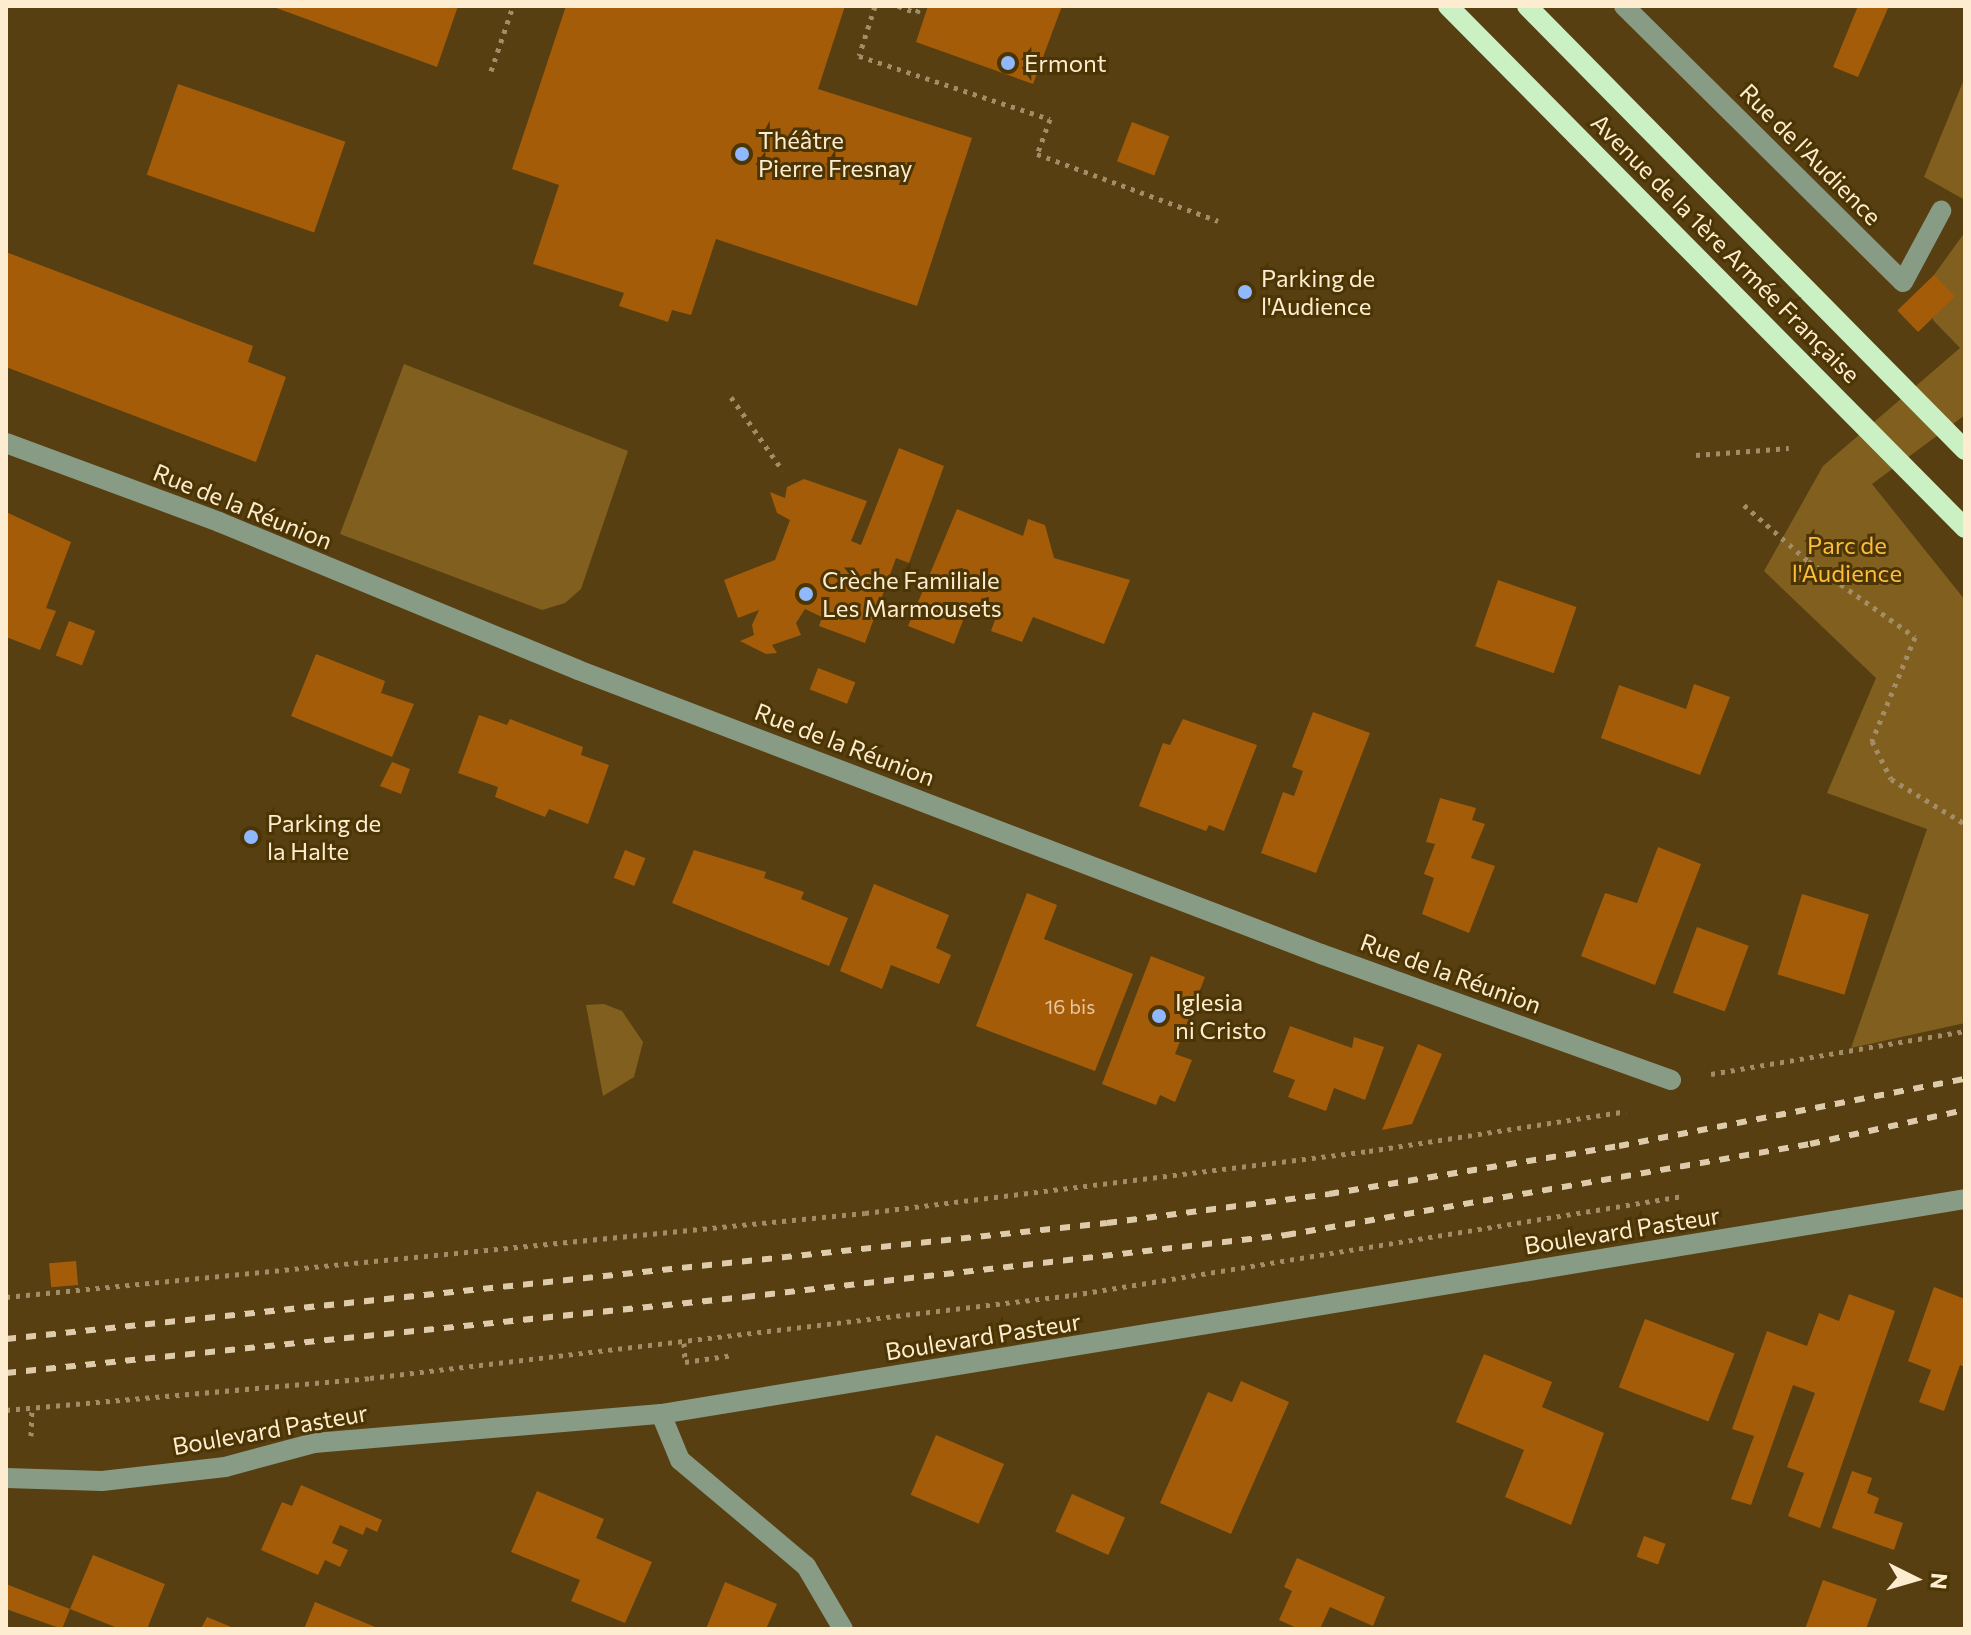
<!DOCTYPE html>
<meta charset="utf-8">
<style>
body{margin:0}
#map{position:relative;width:1971px;height:1635px;overflow:hidden;background:#573f12;font-family:Commissioner,sans-serif}
div>[style]{position:absolute}
.green>*{inset:0;background:#81601f}
.building>*{inset:0;background:#a45c09;transform-origin:0 0}
.path>*{height:5px;margin-top:-2.5px;transform-origin:0;background:repeating-linear-gradient(90deg,#a28d67 0 4px,transparent 0 10px)}
.minor>*{height:20px;margin:-10px;padding:0 10px;transform-origin:10px;border-radius:10px;background:#889b84}
.major>*{height:20px;margin:-10px;padding:0 10px;transform-origin:10px;border-radius:10px;background:#cbf0c3}
.rail>*{height:6px;margin-top:-3px;transform-origin:0;background:repeating-linear-gradient(90deg,#decbab 0 10px,transparent 0 20px)}
.dots>*{width:22px;height:22px;translate:-50% -50%;box-sizing:border-box;border:4px solid #4c3504;border-radius:50%}
span{translate:-50% -50%;white-space:nowrap;text-align:center;line-height:1.15;-webkit-text-stroke:6px #4c3504;paint-order:stroke}
.number-label{font-size:20px;color:#e7c89e}
.number-label span{-webkit-text-stroke-width:0}
.poi-label{font-size:24px;color:#fdeccf}
.left{translate:0 -50%;text-align:left}
.street-label{font-size:24px;color:#fdeccf}
.park-label{font-size:24px;color:#febd3d}
.frame{position:absolute;inset:0;border:8px solid #fdeccf;pointer-events:none}
.north{position:absolute;left:1875px;top:1539px;width:80px;height:80px;-webkit-text-stroke:6px #4c3504;paint-order:stroke;rotate:95deg;font-size:22px;font-weight:700;line-height:32px;text-align:center;color:#fdeccf}
.north::after{content:'';display:block;margin:auto;width:28px;height:36px;background:#fdeccf;clip-path:polygon(50% 0,100% 100%,50% 72%,0 100%)}
</style>
<div id="map">
<div class="green">
<i style="clip-path:polygon(1965px 77px,1965px 200px,1924px 177px)"></i>
<i style="clip-path:polygon(1965px 232px,1965px 415px,1872px 484px,1965px 600px,1965px 1023px,1851px 1048px,1927px 829px,1827px 793px,1876px 678px,1764px 571px,1823px 466px,1960px 348px,1933px 320px,1934px 275px)"></i>
<i style="clip-path:polygon(404px 364px,628px 451px,581px 589px,565px 603px,542px 610px,340px 534px)"></i>
<i style="clip-path:polygon(604px 1004px,622px 1011px,643px 1042px,634px 1077px,603px 1096px,586px 1005px)"></i>
</div>
<div class="building">
<i style="clip-path:polygon(271px 6px,458px 6px,437px 67px)"></i>
<i style="clip-path:polygon(566px 6px,845px 6px,818px 89px,972px 138px,917px 306px,716px 239px,691px 315px,672px 310px,668px 322px,619px 306px,624px 293px,533px 264px,559px 185px,512px 169px)"></i>
<i style="clip-path:polygon(928px 6px,1062px 6px,1033px 84px,916px 42px)"></i>
<i style="clip-path:polygon(1858px 6px,1889px 6px,1858px 77px,1833px 67px)"></i>
<i style="left:178px;top:84px;width:177px;height:96px;rotate:19deg"></i>
<i style="left:1132px;top:122px;width:40px;height:42px;rotate:21deg"></i>
<i style="clip-path:polygon(6px 252px,253px 346px,248px 362px,286px 377px,256px 462px,6px 367px)"></i>
<i style="left:1934px;top:275px;width:30px;height:51px;rotate:46deg"></i>
<i style="clip-path:polygon(899px 448px,944px 466px,909px 563px,896px 558px,865px 643px,819px 626px,822px 617px,805px 609px,796px 623px,801px 635px,772px 645px,777px 653px,766px 654px,740px 641px,754px 635px,752px 625px,759px 610px,738px 618px,724px 580px,775px 560px,790px 520px,777px 513px,770px 492px,785px 498px,787px 487px,804px 479px,867px 501px,851px 541px,861px 545px)"></i>
<i style="clip-path:polygon(957px 509px,1023px 536px,1028px 519px,1045px 525px,1054px 558px,1130px 580px,1104px 644px,1033px 617px,1022px 642px,991px 631px,995px 620px,967px 610px,954px 644px,908px 626px)"></i>
<i style="clip-path:polygon(6px 512px,71px 542px,46px 608px,56px 611px,40px 650px,6px 637px)"></i>
<i style="left:1498px;top:580px;width:83px;height:70px;rotate:19deg"></i>
<i style="left:69px;top:621px;width:28px;height:37px;rotate:21deg"></i>
<i style="clip-path:polygon(316px 654px,385px 681px,381px 693px,414px 704px,392px 757px,291px 716px)"></i>
<i style="left:818px;top:668px;width:40px;height:23px;rotate:21deg"></i>
<i style="clip-path:polygon(1694px 684px,1730px 697px,1700px 775px,1601px 738px,1619px 685px,1686px 709px)"></i>
<i style="clip-path:polygon(1313px 712px,1370px 733px,1316px 873px,1261px 853px,1283px 792px,1294px 796px,1303px 771px,1292px 767px)"></i>
<i style="clip-path:polygon(479px 715px,507px 725px,510px 719px,583px 747px,581px 755px,609px 765px,588px 824px,549px 809px,545px 817px,495px 797px,498px 787px,458px 773px)"></i>
<i style="clip-path:polygon(1183px 719px,1257px 745px,1224px 831px,1209px 825px,1206px 831px,1139px 806px,1163px 743px,1170px 745px)"></i>
<i style="clip-path:polygon(392px 762px,410px 769px,401px 794px,380px 786px)"></i>
<i style="clip-path:polygon(1440px 798px,1476px 808px,1472px 820px,1485px 824px,1471px 858px,1495px 866px,1469px 933px,1422px 914px,1434px 878px,1424px 874px,1435px 844px,1426px 842px)"></i>
<i style="clip-path:polygon(1658px 847px,1701px 864px,1655px 985px,1581px 956px,1605px 893px,1637px 903px)"></i>
<i style="left:625px;top:850px;width:22px;height:30px;rotate:22deg"></i>
<i style="clip-path:polygon(694px 850px,766px 872px,764px 878px,804px 892px,801px 899px,848px 918px,829px 966px,672px 903px)"></i>
<i style="clip-path:polygon(874px 884px,949px 915px,936px 948px,951px 955px,939px 984px,891px 965px,882px 989px,840px 971px)"></i>
<i style="clip-path:polygon(1027px 893px,1057px 905px,1044px 939px,1133px 974px,1095px 1071px,976px 1026px)"></i>
<i style="left:1802px;top:894px;width:70px;height:84px;rotate:17deg"></i>
<i style="left:1697px;top:927px;width:55px;height:70px;rotate:20deg"></i>
<i style="clip-path:polygon(1151px 956px,1205px 977px,1175px 1054px,1192px 1060px,1175px 1102px,1160px 1095px,1156px 1105px,1102px 1084px)"></i>
<i style="clip-path:polygon(1290px 1026px,1352px 1048px,1354px 1037px,1384px 1047px,1365px 1100px,1334px 1088px,1326px 1111px,1288px 1097px,1295px 1080px,1273px 1072px)"></i>
<i style="clip-path:polygon(1418px 1044px,1442px 1054px,1412px 1124px,1382px 1130px)"></i>
<i style="left:76px;top:1261px;width:24px;height:27px;rotate:85deg"></i>
<i style="clip-path:polygon(1934px 1287px,1965px 1299px,1965px 1367px,1960px 1365px,1944px 1411px,1919px 1402px,1931px 1370px,1908px 1361px)"></i>
<i style="clip-path:polygon(1849px 1294px,1895px 1311px,1820px 1528px,1788px 1516px,1804px 1473px,1787px 1467px,1815px 1393px,1793px 1385px,1751px 1505px,1731px 1499px,1754px 1436px,1732px 1429px,1767px 1331px,1807px 1346px,1819px 1313px,1839px 1321px)"></i>
<i style="left:1645px;top:1319px;width:96px;height:73px;rotate:21deg"></i>
<i style="clip-path:polygon(1484px 1354px,1552px 1382px,1542px 1407px,1604px 1433px,1571px 1525px,1505px 1497px,1524px 1450px,1456px 1422px)"></i>
<i style="clip-path:polygon(1241px 1381px,1289px 1402px,1231px 1534px,1160px 1503px,1208px 1392px,1232px 1402px)"></i>
<i style="left:936px;top:1435px;width:74px;height:65px;rotate:23deg"></i>
<i style="clip-path:polygon(1852px 1471px,1872px 1478px,1867px 1493px,1879px 1498px,1874px 1513px,1903px 1523px,1894px 1550px,1832px 1528px)"></i>
<i style="clip-path:polygon(301px 1485px,382px 1520px,377px 1532px,366px 1527px,363px 1535px,340px 1525px,332px 1543px,348px 1550px,340px 1567px,325px 1560px,318px 1575px,261px 1550px,282px 1502px,292px 1506px)"></i>
<i style="clip-path:polygon(537px 1491px,604px 1519px,596px 1538px,652px 1562px,625px 1623px,571px 1601px,580px 1580px,511px 1552px)"></i>
<i style="left:1072px;top:1494px;width:58px;height:41px;rotate:24deg"></i>
<i style="left:1644px;top:1536px;width:23px;height:22px;rotate:20deg"></i>
<i style="clip-path:polygon(93px 1555px,165px 1584px,147px 1629px,120px 1629px,70px 1609px)"></i>
<i style="clip-path:polygon(1297px 1558px,1385px 1597px,1373px 1626px,1330px 1607px,1320px 1629px,1299px 1629px,1279px 1620px,1292px 1591px,1284px 1587px)"></i>
<i style="clip-path:polygon(1823px 1580px,1877px 1599px,1866px 1629px,1805px 1629px)"></i>
<i style="clip-path:polygon(725px 1582px,777px 1604px,766px 1629px,706px 1629px)"></i>
<i style="clip-path:polygon(6px 1584px,70px 1609px,62px 1629px,6px 1609px)"></i>
<i style="clip-path:polygon(315px 1602px,380px 1629px,304px 1629px)"></i>
<i style="clip-path:polygon(207px 1617px,236px 1629px,201px 1629px)"></i>
</div>
<div class="path">
<i style="left:875px;top:6px;width:52px;rotate:107.7deg"></i>
<i style="left:859px;top:56px;width:201px;rotate:18.3deg"></i>
<i style="left:1050px;top:119px;width:37px;rotate:110deg"></i>
<i style="left:1037px;top:154px;width:193px;rotate:20.3deg"></i>
<i style="left:898px;top:6px;width:20px;rotate:20deg"></i>
<i style="left:917px;top:13px;width:8px;rotate:-67deg"></i>
<i style="left:491px;top:71px;width:69px;rotate:-71.3deg"></i>
<i style="left:731px;top:397px;width:90px;rotate:54.9deg"></i>
<i style="left:1696px;top:455px;width:93px;rotate:-4.3deg"></i>
<i style="left:1744px;top:505px;width:85px;rotate:41.2deg"></i>
<i style="left:1808px;top:561px;width:131px;rotate:35.4deg"></i>
<i style="left:1915px;top:637px;width:113px;rotate:112.5deg"></i>
<i style="left:1872px;top:741px;width:42px;rotate:63.4deg"></i>
<i style="left:1891px;top:779px;width:87px;rotate:31.3deg"></i>
<i style="left:1711px;top:1074px;width:258px;rotate:-9.6deg"></i>
<i style="left:6px;top:1297px;width:863px;rotate:-5.59deg"></i>
<i style="left:865px;top:1213px;width:508px;rotate:-7.01deg"></i>
<i style="left:1369px;top:1151px;width:260px;rotate:-8.8deg"></i>
<i style="left:684px;top:1343px;width:19px;rotate:87deg"></i>
<i style="left:685px;top:1362px;width:49px;rotate:-8.3deg"></i>
<i style="left:6px;top:1410px;width:365px;rotate:-5deg"></i>
<i style="left:370px;top:1378px;width:708px;rotate:-6.73deg"></i>
<i style="left:1073px;top:1295px;width:618px;rotate:-9.22deg"></i>
<i style="left:31px;top:1436px;width:29px;rotate:-88deg"></i>
</div>
<div class="minor">
<i style="left:1624px;top:6px;width:392px;rotate:44.7deg"></i>
<i style="left:1903px;top:282px;width:81px;rotate:-61.8deg"></i>
<i style="left:6px;top:443px;width:227px;rotate:20.3deg"></i>
<i style="left:219px;top:522px;width:388px;rotate:22.4deg"></i>
<i style="left:578px;top:670px;width:795px;rotate:20.92deg"></i>
<i style="left:1321px;top:954px;width:372px;rotate:19.8deg"></i>
<i style="left:661px;top:1414px;width:50px;rotate:67.6deg"></i>
<i style="left:680px;top:1460px;width:165px;rotate:40.1deg"></i>
<i style="left:806px;top:1566px;width:73px;rotate:59.6deg"></i>
<i style="left:6px;top:1478px;width:96px;rotate:1.8deg"></i>
<i style="left:102px;top:1481px;width:124px;rotate:-6.5deg"></i>
<i style="left:225px;top:1467px;width:92px;rotate:-15.1deg"></i>
<i style="left:314px;top:1443px;width:348px;rotate:-4.8deg"></i>
<i style="left:661px;top:1414px;width:1322px;rotate:-9.36deg"></i>
</div>
<div class="major">
<i style="left:1448px;top:6px;width:735px;rotate:45.28deg"></i>
<i style="left:1527px;top:6px;width:624px;rotate:45.39deg"></i>
</div>
<div class="rail">
<i style="left:6px;top:1339px;width:1107px;rotate:-6.01deg"></i>
<i style="left:1107px;top:1223px;width:224px;rotate:-7.4deg"></i>
<i style="left:1329px;top:1194px;width:294px;rotate:-9.4deg"></i>
<i style="left:1619px;top:1146px;width:352px;rotate:-11deg"></i>
<i style="left:6px;top:1373px;width:743px;rotate:-5.87deg"></i>
<i style="left:745px;top:1297px;width:545px;rotate:-6.54deg"></i>
<i style="left:1286px;top:1235px;width:532px;rotate:-9.85deg"></i>
<i style="left:1810px;top:1144px;width:159px;rotate:-12.4deg"></i>
</div>
<div class="dots">
<i style="left:1008px;top:63px;background:#8fb8fd"></i>
<i style="left:742px;top:154px;background:#8fb8fd"></i>
<i style="left:1245px;top:292px;background:#8fb8fd"></i>
<i style="left:806px;top:594px;background:#8fb8fd"></i>
<i style="left:251px;top:837px;background:#8fb8fd"></i>
<i style="left:1159px;top:1016px;background:#8fb8fd"></i>
</div>
<div class="number-label">
<span style="left:1070px;top:1006px">16 bis</span>
</div>
<div class="poi-label">
<span class="left" style="left:1024px;top:63px">Ermont</span>
<span class="left" style="left:758px;top:154px">Théâtre<br>Pierre Fresnay</span>
<span class="left" style="left:1261px;top:292px">Parking de<br>l'Audience</span>
<span class="left" style="left:822px;top:594px">Crèche Familiale<br>Les Marmousets</span>
<span class="left" style="left:267px;top:837px">Parking de<br>la Halte</span>
<span class="left" style="left:1175px;top:1016px">Iglesia<br>ni Cristo</span>
</div>
<div class="street-label">
<span style="left:1811px;top:154px;rotate:45deg">Rue de l'Audience</span>
<span style="left:1726px;top:248px;rotate:45deg">Avenue de la 1ère Armée Française</span>
<span style="left:243px;top:506px;rotate:22deg">Rue de la Réunion</span>
<span style="left:845px;top:744px;rotate:21deg">Rue de la Réunion</span>
<span style="left:1451px;top:973px;rotate:20deg">Rue de la Réunion</span>
<span style="left:1622px;top:1230px;rotate:-9deg">Boulevard Pasteur</span>
<span style="left:983px;top:1336px;rotate:-9deg">Boulevard Pasteur</span>
<span style="left:270px;top:1429px;rotate:-10deg">Boulevard Pasteur</span>
</div>
<div class="park-label">
<span style="left:1847px;top:559px">Parc de<br>l'Audience</span>
</div>
<div class="frame"></div>
<div class="north">N</div>
</div>
